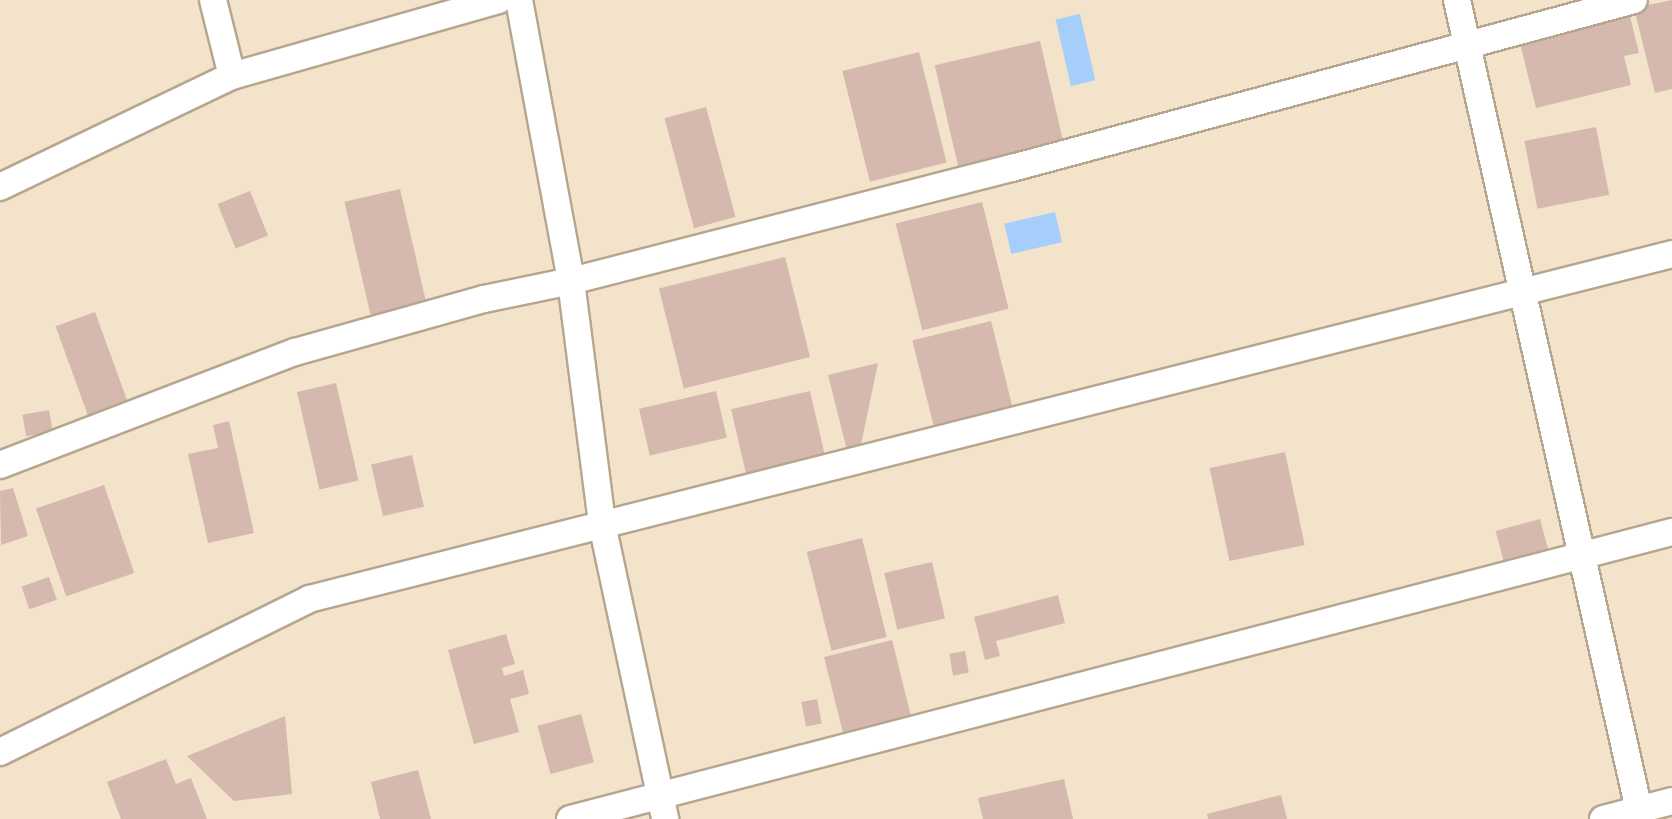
<!DOCTYPE html>
<style>
body{margin:0}
#map{position:relative;width:1672px;height:819px;overflow:hidden;background:#f4e3cb;font-family:Karla,sans-serif}
div>[style]{position:absolute}
.water>*{inset:0;background:#a5cefa;transform-origin:0 0}
.building>*{inset:0;background:#d5b8ae;transform-origin:0 0}
.roads{filter:drop-shadow(2px 0 #b6a68f) drop-shadow(-2px 0 #b6a68f) drop-shadow(0 2px #b6a68f) drop-shadow(0 -2px #b6a68f)}
.minor>*{height:26px;margin:-13px;padding:0 13px;transform-origin:13px;border-radius:13px;background:#fff}
span{translate:-50% -50%;white-space:nowrap;text-align:center;line-height:1.15;-webkit-text-stroke:7px #fef1dd;paint-order:stroke}
</style>
<div id="map">
<div class="water">
<i style="left:1080px;top:14px;width:68px;height:25px;rotate:77deg"></i>
<i style="left:1055px;top:212px;width:31px;height:52px;rotate:77deg"></i>
</div>
<div class="building">
<i style="clip-path:polygon(1672px 0,1672px 89px,1655px 93px,1634px 8px)"></i>
<i style="clip-path:polygon(1629px 12px,1639px 53px,1624px 56px,1631px 85px,1536px 108px,1519px 39px)"></i>
<i style="left:1040px;top:41px;width:109px;height:108px;rotate:77deg"></i>
<i style="left:919px;top:52px;width:114px;height:79px;rotate:76deg"></i>
<i style="left:706px;top:107px;width:114px;height:43px;rotate:75deg"></i>
<i style="left:1596px;top:127px;width:69px;height:73px;rotate:79deg"></i>
<i style="left:400px;top:189px;width:116px;height:57px;rotate:77deg"></i>
<i style="left:250px;top:191px;width:48px;height:35px;rotate:68deg"></i>
<i style="left:982px;top:202px;width:110px;height:89px;rotate:76deg"></i>
<i style="left:785px;top:257px;width:103px;height:130px;rotate:76deg"></i>
<i style="left:95px;top:312px;width:101px;height:42px;rotate:70deg"></i>
<i style="left:991px;top:321px;width:109px;height:81px;rotate:76deg"></i>
<i style="clip-path:polygon(878px 363px,854px 478px,828px 375px)"></i>
<i style="left:336px;top:383px;width:100px;height:40px;rotate:77deg"></i>
<i style="left:716px;top:391px;width:48px;height:79px;rotate:77deg"></i>
<i style="left:810px;top:391px;width:94px;height:81px;rotate:77deg"></i>
<i style="left:49px;top:410px;width:22px;height:27px;rotate:80deg"></i>
<i style="clip-path:polygon(229px 421px,254px 533px,208px 543px,188px 454px,218px 448px,213px 425px)"></i>
<i style="left:1285px;top:452px;width:95px;height:77px;rotate:78deg"></i>
<i style="left:412px;top:455px;width:53px;height:42px;rotate:77deg"></i>
<i style="left:104px;top:485px;width:93px;height:72px;rotate:71deg"></i>
<i style="clip-path:polygon(13px 488px,28px 536px,1px 545px,0 491px)"></i>
<i style="left:1540px;top:519px;width:53px;height:46px;rotate:75deg"></i>
<i style="left:862px;top:538px;width:102px;height:57px;rotate:76deg"></i>
<i style="left:932px;top:562px;width:58px;height:49px;rotate:77deg"></i>
<i style="left:49px;top:577px;width:24px;height:29px;rotate:71deg"></i>
<i style="clip-path:polygon(1058px 595px,1065px 623px,996px 641px,1000px 656px,985px 660px,974px 617px)"></i>
<i style="clip-path:polygon(506px 634px,515px 664px,502px 668px,504px 676px,523px 670px,529px 694px,510px 699px,519px 732px,474px 744px,448px 650px)"></i>
<i style="left:892px;top:640px;width:95px;height:70px;rotate:76deg"></i>
<i style="left:965px;top:651px;width:22px;height:16px;rotate:80deg"></i>
<i style="left:817px;top:699px;width:25px;height:16px;rotate:79deg"></i>
<i style="left:581px;top:714px;width:50px;height:45px;rotate:75deg"></i>
<i style="clip-path:polygon(285px 716px,292px 794px,234px 801px,187px 756px)"></i>
<i style="clip-path:polygon(166px 759px,176px 784px,191px 778px,207px 819px,121px 819px,107px 782px)"></i>
<i style="clip-path:polygon(418px 770px,431px 819px,380px 819px,371px 782px)"></i>
<i style="clip-path:polygon(1064px 779px,1073px 819px,983px 819px,978px 798px)"></i>
<i style="clip-path:polygon(1281px 795px,1287px 819px,1208px 819px,1207px 814px)"></i>
</div>
<div class="roads">
<div class="minor">
<i style="left:213px;top:0;width:78px;rotate:76deg"></i>
<i style="left:519px;top:0;width:286px;rotate:79.5deg"></i>
<i style="left:571px;top:281px;width:245px;rotate:82.7deg"></i>
<i style="left:602px;top:524px;width:302px;rotate:77.9deg"></i>
<i style="left:1457px;top:0;width:839px;rotate:77.34deg"></i>
<i style="left:0;top:187px;width:257px;rotate:-25.6deg"></i>
<i style="left:232px;top:76px;width:277px;rotate:-15.9deg"></i>
<i style="left:0;top:465px;width:316px;rotate:-21deg"></i>
<i style="left:295px;top:352px;width:196px;rotate:-15.7deg"></i>
<i style="left:484px;top:299px;width:89px;rotate:-11.7deg"></i>
<i style="left:571px;top:281px;width:455px;rotate:-14.4deg"></i>
<i style="left:1012px;top:168px;width:644px;rotate:-15.11deg"></i>
<i style="left:0;top:752px;width:345px;rotate:-26.3deg"></i>
<i style="left:309px;top:599px;width:1406px;rotate:-14.2deg"></i>
<i style="left:570px;top:819px;width:1139px;rotate:-14.6deg"></i>
<i style="left:1603px;top:819px;width:71px;rotate:-14.6deg"></i>
</div>
</div>
</div>
